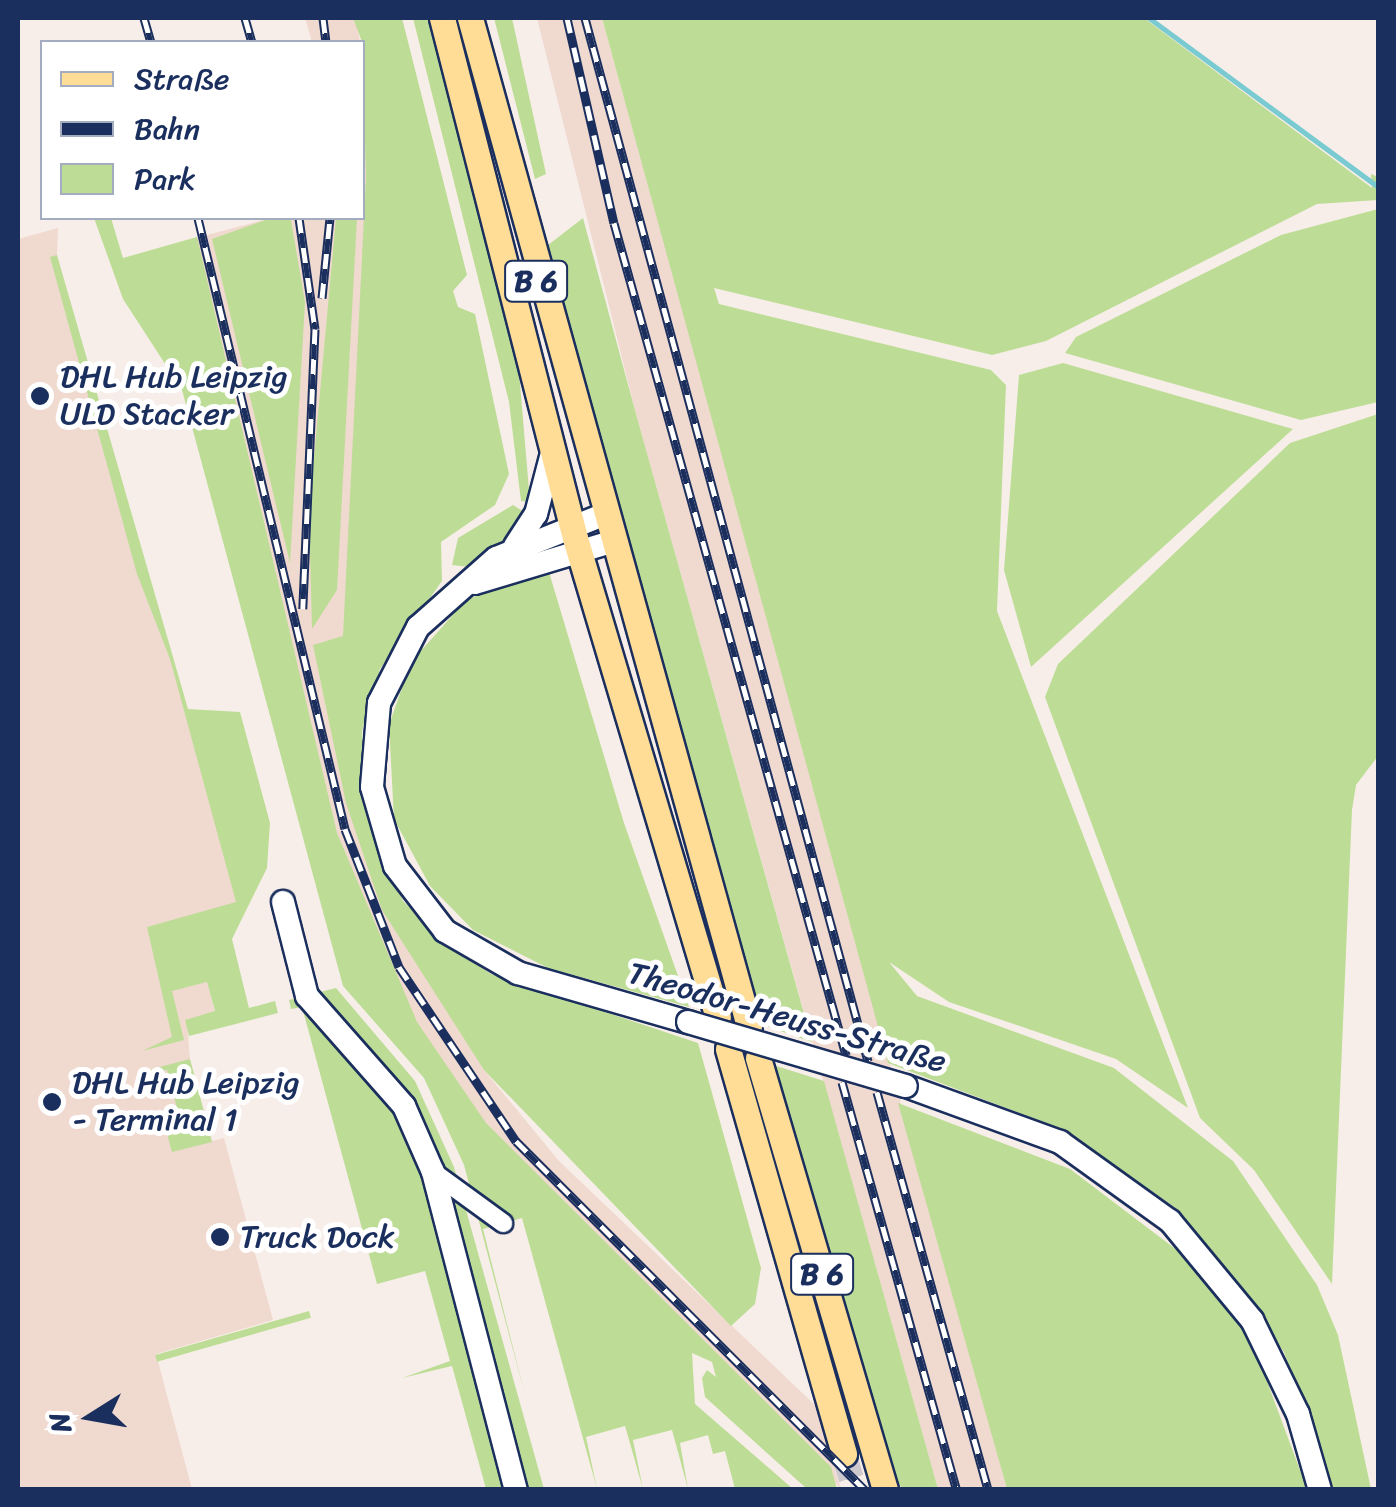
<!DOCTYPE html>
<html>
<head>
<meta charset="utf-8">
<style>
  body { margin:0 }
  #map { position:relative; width:1396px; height:1507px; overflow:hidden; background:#f8eee9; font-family:Sriracha,sans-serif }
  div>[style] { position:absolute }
  .built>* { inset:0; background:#f0d9cf }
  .green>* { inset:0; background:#bddd96; transform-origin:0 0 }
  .stream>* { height:5px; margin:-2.5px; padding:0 2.5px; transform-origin:2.5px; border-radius:2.5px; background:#79cad1 }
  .primary-tunnel>* { height:25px; margin-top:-12.5px; transform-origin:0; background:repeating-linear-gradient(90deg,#ccc8cd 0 25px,transparent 0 37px) }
  .roads { filter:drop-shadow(2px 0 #1b2f5e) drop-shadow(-2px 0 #1b2f5e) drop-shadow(0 2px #1b2f5e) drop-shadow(0 -2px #1b2f5e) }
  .street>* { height:18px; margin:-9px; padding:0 9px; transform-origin:9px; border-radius:9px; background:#fff }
  .secondary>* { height:22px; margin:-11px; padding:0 11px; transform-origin:11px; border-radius:11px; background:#fff }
  .primary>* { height:25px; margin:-12.5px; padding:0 12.5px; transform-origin:12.5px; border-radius:12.5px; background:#ffdd96 }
  .rail>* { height:9px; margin-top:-4.5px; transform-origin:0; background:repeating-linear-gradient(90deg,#fff 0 15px,#1b2f5e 0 30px); box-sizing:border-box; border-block:2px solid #1b2f5e }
  .bridges { filter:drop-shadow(2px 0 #1b2f5e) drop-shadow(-2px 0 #1b2f5e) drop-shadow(0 2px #1b2f5e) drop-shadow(0 -2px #1b2f5e) }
  .secondary-bridge>* { height:22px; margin:-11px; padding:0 11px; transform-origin:11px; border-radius:11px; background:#fff }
  .dots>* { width:28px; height:28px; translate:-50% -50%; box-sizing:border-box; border:5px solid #fff; border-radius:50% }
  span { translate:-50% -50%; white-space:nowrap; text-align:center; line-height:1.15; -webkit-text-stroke:10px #fff; paint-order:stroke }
  .shield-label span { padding:2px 8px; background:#fff; border:2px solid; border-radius:8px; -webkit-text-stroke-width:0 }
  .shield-label { font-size:30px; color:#1b2f5e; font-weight:700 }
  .poi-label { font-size:32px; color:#1b2f5e }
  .left { translate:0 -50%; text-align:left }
  .street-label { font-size:32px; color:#1b2f5e }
  .frame { position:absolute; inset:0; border:20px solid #1b2f5e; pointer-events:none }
  .legend { position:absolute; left:40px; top:40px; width:325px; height:180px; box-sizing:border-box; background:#fff; border:2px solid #a4acbf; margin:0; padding:12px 18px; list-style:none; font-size:30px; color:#1b2f5e }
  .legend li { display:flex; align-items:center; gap:20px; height:50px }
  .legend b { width:50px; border:2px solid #a4acbf }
  .north { position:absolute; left:40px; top:1367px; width:100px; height:100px; -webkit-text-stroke:8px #fff; paint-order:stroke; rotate:259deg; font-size:28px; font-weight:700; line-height:40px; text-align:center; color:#1b2f5e }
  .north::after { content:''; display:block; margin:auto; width:35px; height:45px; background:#1b2f5e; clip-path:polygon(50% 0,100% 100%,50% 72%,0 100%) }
</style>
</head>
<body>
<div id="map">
  <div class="built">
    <div style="clip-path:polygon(305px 18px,356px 18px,360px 42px,312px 42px)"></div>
    <div style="clip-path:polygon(537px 18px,602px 18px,1007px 1489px,938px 1489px,636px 414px)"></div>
    <div style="clip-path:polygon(363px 55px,370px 198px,342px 730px,351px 812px,484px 1070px,559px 1161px,817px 1407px,841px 1489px,490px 1138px,345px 928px,162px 247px,271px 218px,362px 218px)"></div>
    <div style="clip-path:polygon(58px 228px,57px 256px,241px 909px,183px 988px,207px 982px,215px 1012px,187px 1020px,190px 1060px,212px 1141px,224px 1138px,273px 1320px,156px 1354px,192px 1489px,18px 1490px,18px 239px)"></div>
  </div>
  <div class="green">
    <div style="clip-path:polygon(353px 18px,402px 18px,467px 275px,453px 291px,458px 307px,475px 314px,509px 474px,495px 505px,441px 542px,442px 581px,380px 669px,362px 731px,371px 831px,403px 901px,454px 950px,491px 974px,698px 1043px,761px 1268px,755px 1304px,731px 1326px,484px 1070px,382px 910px,346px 803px,313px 645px,343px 636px,366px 177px,362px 42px)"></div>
    <div style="clip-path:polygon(413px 18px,430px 18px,519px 372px,530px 502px,521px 501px,509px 402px)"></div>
    <div style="clip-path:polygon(494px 18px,512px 18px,546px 174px,535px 179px)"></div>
    <div style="clip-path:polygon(602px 18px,1144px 18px,1372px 188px,1371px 174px,1378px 177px,1378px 200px,1317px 204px,1046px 341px,992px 355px,714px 288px,719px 304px,991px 370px,1006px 385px,997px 611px,1188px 1108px,1116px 1059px,949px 1002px,889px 962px,917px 996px,1114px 1068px,1233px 1161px,1317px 1285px,1338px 1335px,1371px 1489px,1332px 1489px,1284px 1352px,1177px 1209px,1064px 1130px,888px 1063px)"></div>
    <div style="clip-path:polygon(1378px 209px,1378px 402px,1301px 420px,1065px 353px,1076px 337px,1281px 235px)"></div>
    <div style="clip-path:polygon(94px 218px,111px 218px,123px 258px,197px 237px,337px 833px,417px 1022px,486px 1123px,831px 1467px,837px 1489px,807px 1489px,705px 1397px,702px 1378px,707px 1370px,716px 1377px,712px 1362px,692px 1353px,695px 1404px,793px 1489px,735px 1489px,725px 1451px,713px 1454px,708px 1435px,680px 1443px,688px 1489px,672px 1430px,633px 1440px,643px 1489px,625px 1426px,586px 1437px,597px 1489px,522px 1218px,483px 1229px,525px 1395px,464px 1165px,424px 1078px,343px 986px,182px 390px,123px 299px)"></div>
    <div style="clip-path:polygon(271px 218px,291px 220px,305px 302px,290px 563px,212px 239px)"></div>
    <div style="clip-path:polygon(336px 218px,357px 218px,337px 590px,312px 629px,309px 513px)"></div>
    <div style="clip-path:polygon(583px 218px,636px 414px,812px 1042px,758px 1023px,539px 252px)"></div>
    <div style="clip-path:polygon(57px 255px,188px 709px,240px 712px,270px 823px,267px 868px,232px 939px,249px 1008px,275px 1001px,278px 1013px,189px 1036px,185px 1020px,215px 1011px,207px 982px,172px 991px,184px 1040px,142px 1051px,172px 1037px,147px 927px,236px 902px,170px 659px,137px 574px,50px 257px)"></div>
    <div style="clip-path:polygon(1063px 363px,1293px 429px,1031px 667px,1004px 570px,1019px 375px)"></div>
    <div style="clip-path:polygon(1378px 414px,1378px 756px,1356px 785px,1352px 810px,1332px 1284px,1254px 1170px,1200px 1118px,1045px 697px,1058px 664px,1290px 443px)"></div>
    <div style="clip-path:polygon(513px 505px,526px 513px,509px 539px,469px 567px,452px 565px,458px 538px)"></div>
    <div style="clip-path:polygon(549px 572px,624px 823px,689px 1007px,548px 968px,473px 930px,430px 886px,394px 819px,389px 725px,411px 662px,467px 599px)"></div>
    <div style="clip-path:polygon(336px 988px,415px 1081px,454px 1167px,544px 1489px,486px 1489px,452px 1366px,402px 1378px,450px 1361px,425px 1271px,377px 1284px,302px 1007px,291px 1009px,289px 1000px)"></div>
    <div style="clip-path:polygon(190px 1059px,212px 1142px,172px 1152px,162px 1116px,178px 1112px,167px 1070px,137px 1073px)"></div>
    <div style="clip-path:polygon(770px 1064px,824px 1081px,938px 1489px,903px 1489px,893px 1478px)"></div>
    <div style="clip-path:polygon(898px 1103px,1070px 1169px,1194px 1263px,1252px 1341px,1307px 1489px,1007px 1489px)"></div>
    <div style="left:309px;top:1311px;width:7px;height:160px;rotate:74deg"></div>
  </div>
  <div class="stream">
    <div style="left:1149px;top:18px;width:285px;rotate:36.4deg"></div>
  </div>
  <div class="primary-tunnel">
    <div style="left:844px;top:1454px;width:38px;rotate:73deg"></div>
  </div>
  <div class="roads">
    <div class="street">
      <div style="left:433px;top:1172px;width:87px;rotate:36.1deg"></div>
    </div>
    <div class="secondary">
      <div style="left:603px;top:515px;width:115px;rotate:158.1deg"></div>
      <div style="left:496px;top:558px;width:104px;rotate:138.5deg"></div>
      <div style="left:418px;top:627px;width:85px;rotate:117.2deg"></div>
      <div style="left:379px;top:703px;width:84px;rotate:94.8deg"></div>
      <div style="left:372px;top:787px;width:82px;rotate:73.8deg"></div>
      <div style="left:395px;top:866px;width:82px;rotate:52.4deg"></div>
      <div style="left:445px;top:931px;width:84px;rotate:29.9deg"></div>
      <div style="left:518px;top:973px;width:177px;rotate:16.1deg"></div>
      <div style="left:515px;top:546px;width:38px;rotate:-57deg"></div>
      <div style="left:536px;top:514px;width:63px;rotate:-75.3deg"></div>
      <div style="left:475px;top:583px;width:142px;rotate:-16.8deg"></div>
      <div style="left:283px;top:902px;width:97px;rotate:75.7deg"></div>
      <div style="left:307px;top:996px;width:147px;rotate:48.6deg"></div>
      <div style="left:404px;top:1106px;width:72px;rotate:66.3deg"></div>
      <div style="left:433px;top:1172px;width:329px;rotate:75.4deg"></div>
      <div style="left:906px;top:1086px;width:164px;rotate:20deg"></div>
      <div style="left:1060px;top:1142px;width:135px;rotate:35.7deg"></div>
      <div style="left:1170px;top:1221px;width:129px;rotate:50.4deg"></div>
      <div style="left:1252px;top:1320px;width:105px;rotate:63.9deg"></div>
      <div style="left:1298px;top:1414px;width:79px;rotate:73.9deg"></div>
    </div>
    <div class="primary">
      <div style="left:442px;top:18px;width:537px;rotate:75.65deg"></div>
      <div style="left:575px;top:538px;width:500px;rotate:73.4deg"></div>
      <div style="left:470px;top:18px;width:1046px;rotate:74.53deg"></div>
      <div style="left:728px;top:1049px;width:421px;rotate:74deg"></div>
      <div style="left:758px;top:1058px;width:450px;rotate:73.6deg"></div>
    </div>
  </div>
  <div class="rail">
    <div style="left:144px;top:18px;width:25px;rotate:74deg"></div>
    <div style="left:245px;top:18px;width:25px;rotate:74deg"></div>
    <div style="left:323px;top:18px;width:24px;rotate:83deg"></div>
    <div style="left:567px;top:18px;width:210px;rotate:77.1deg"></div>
    <div style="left:614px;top:223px;width:864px;rotate:74.42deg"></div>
    <div style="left:585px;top:18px;width:1081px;rotate:74.82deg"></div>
    <div style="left:198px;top:218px;width:628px;rotate:76.47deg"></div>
    <div style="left:345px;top:829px;width:148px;rotate:68.6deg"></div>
    <div style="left:399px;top:967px;width:210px;rotate:56.1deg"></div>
    <div style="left:516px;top:1141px;width:494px;rotate:45deg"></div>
    <div style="left:299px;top:218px;width:112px;rotate:81.8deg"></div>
    <div style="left:315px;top:329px;width:280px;rotate:92.5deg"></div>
    <div style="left:322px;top:298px;width:80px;rotate:-84.3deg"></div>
    <div style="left:842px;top:1082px;width:424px;rotate:74.3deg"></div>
    <div style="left:877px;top:1092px;width:413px;rotate:74.4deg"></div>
  </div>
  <div class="bridges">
    <div class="secondary-bridge">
      <div style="left:688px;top:1022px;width:227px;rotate:16.4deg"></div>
    </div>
  </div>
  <div class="dots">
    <div style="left:40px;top:396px;background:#1b2f5e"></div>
    <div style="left:52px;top:1102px;background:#1b2f5e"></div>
    <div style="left:220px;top:1237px;background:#1b2f5e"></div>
  </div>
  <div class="shield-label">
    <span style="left:536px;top:281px">B 6</span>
    <span style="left:822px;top:1274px">B 6</span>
  </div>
  <div class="poi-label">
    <span class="left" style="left:60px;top:396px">DHL Hub Leipzig<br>ULD Stacker</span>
    <span class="left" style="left:72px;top:1102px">DHL Hub Leipzig<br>- Terminal 1</span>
    <span class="left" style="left:240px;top:1237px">Truck Dock</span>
  </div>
  <div class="street-label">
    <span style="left:787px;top:1018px;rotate:16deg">Theodor-Heuss-Straße</span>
  </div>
  <div class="frame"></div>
  <ul class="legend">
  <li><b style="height:12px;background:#ffdd96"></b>Straße</li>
  <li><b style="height:12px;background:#1b2f5e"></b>Bahn</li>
  <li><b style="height:28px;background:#bddd96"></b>Park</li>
  </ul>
  <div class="north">N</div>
</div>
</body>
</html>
